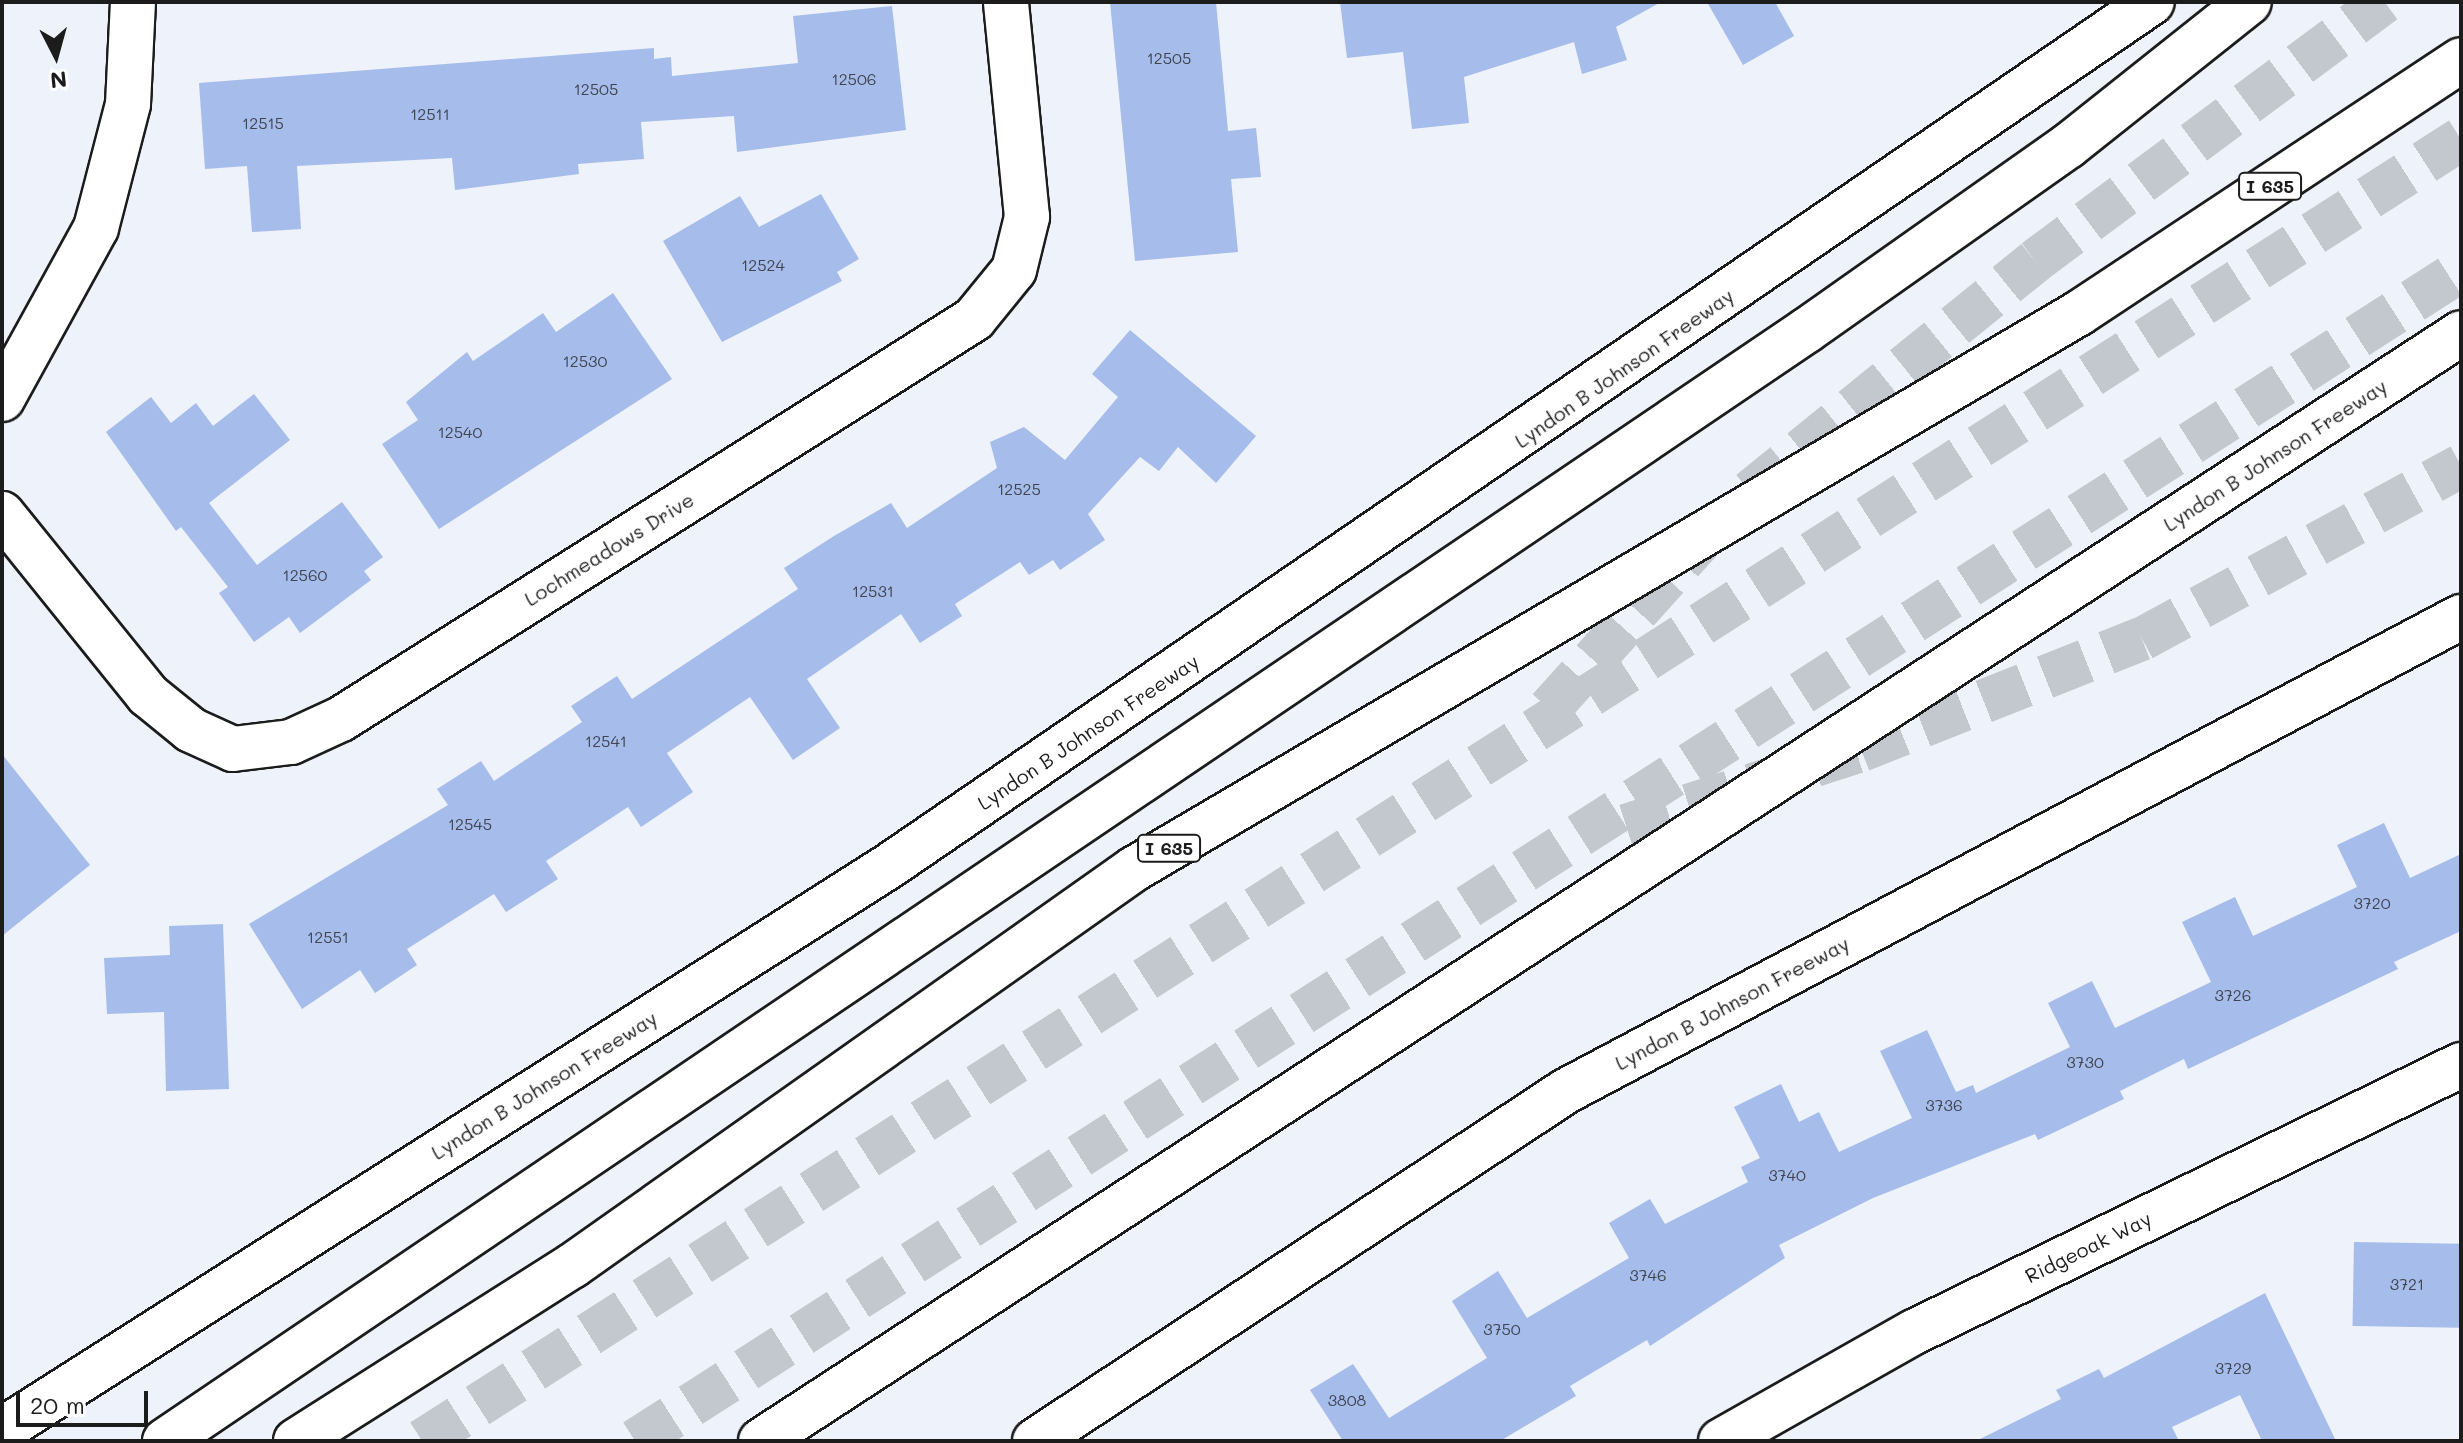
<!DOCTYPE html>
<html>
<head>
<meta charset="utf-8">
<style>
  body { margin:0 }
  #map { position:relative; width:2463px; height:1443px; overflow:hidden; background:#edf2fb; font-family:Mali,sans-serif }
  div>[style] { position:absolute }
  .building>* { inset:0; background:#a6bcea; transform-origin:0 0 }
  .highway-tunnel>* { height:44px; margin-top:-22px; transform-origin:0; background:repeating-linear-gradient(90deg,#c3c7ce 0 44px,transparent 0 66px) }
  .roads { filter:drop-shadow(2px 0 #1c1c1c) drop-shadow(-2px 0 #1c1c1c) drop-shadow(0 2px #1c1c1c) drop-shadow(0 -2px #1c1c1c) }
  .minor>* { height:44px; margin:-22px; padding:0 22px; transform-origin:22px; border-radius:22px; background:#fff }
  .major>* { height:44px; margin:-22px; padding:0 22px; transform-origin:22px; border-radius:22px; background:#fff }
  .highway>* { height:44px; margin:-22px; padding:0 22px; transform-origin:22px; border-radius:22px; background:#fff }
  span { translate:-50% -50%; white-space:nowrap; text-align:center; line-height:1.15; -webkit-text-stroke:7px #fff; paint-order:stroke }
  .number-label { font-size:16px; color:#3e4450 }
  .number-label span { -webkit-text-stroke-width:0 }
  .shield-label span { padding:2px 6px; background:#fff; border:2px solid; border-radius:6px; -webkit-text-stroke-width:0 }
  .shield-label { font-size:18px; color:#1c1c1c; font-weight:700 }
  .street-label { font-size:20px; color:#1c1c1c }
  .frame { position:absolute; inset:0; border:4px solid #1c1c1c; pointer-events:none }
  .north { position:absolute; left:16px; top:16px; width:80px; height:80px; -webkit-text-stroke:6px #fff; paint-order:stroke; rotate:174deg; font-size:22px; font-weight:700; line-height:32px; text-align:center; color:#1c1c1c }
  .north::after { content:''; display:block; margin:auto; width:28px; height:36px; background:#1c1c1c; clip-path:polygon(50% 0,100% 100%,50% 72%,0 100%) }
  .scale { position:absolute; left:16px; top:1391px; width:132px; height:36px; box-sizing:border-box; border:4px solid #1c1c1c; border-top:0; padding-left:10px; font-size:24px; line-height:28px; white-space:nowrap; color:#1c1c1c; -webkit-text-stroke:6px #fff; paint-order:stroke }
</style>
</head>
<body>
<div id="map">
  <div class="building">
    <div style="clip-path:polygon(1110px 2px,1216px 2px,1228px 131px,1256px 128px,1261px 177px,1231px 179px,1238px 252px,1135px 261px)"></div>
    <div style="clip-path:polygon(1340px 2px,1661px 2px,1616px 27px,1627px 60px,1582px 74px,1574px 42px,1464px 77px,1469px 123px,1412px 129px,1403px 52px,1347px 58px)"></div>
    <div style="clip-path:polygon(1707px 2px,1775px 2px,1794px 36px,1743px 65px)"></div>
    <div style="clip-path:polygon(892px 6px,906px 130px,737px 152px,734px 116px,641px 122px,644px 159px,578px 164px,579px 174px,455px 190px,452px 158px,297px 166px,301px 229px,252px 232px,247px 166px,205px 169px,199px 83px,654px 48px,654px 59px,671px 57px,672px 76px,798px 63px,793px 16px)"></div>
    <div style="clip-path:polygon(821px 194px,859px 259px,837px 272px,842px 281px,722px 342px,663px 241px,740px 196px,759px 227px)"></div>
    <div style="clip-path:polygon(613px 293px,672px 379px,439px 529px,382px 444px,418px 420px,406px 402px,467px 352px,473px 361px,543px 313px,556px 332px)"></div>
    <div style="clip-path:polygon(1130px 330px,1256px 436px,1216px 483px,1178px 447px,1159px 471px,1140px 457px,1088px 514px,1105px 540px,1060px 570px,1053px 560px,1029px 575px,1020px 562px,955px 604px,962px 616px,920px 643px,901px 614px,807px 679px,840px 728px,793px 760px,750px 697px,667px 753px,693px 792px,641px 827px,628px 807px,546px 861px,558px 879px,506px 912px,494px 894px,407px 949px,417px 965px,375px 993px,360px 970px,302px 1009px,249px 924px,448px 805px,437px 789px,481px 761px,494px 781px,582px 722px,571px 706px,617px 676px,632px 699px,798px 589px,784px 568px,834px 536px,891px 503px,907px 528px,997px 468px,990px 442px,1024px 427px,1065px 460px,1118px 397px,1092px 374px)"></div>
    <div style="clip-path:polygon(254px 394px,290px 440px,209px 503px,257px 565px,342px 502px,383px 557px,364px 571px,371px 580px,300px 633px,289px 617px,254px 642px,219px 593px,228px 587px,181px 527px,176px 531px,106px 432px,151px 397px,171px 423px,196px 403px,213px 426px)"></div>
    <div style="clip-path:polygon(2px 754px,90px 865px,2px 936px)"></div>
    <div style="clip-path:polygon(2384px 823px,2410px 878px,2461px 854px,2461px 931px,2394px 962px,2398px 969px,2188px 1069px,2184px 1059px,2120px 1091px,2124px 1099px,2038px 1140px,2035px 1134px,1873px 1198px,1779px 1245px,1785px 1258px,1650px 1346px,1647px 1340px,1570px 1386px,1576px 1396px,1500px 1441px,1343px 1441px,1310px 1390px,1353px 1364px,1389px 1418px,1487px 1358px,1452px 1301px,1498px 1271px,1527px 1318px,1629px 1258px,1609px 1223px,1650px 1199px,1665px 1224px,1748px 1182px,1741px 1167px,1760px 1158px,1734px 1107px,1781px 1084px,1799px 1122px,1819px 1112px,1839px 1152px,1912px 1118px,1880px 1051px,1927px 1030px,1956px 1092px,1973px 1085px,1976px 1093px,2070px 1047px,2048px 1003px,2092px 981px,2115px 1028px,2211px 982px,2182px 922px,2235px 897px,2253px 936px,2357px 887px,2337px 845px)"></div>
    <div style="clip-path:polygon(223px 924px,229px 1089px,166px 1091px,164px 1012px,107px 1014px,104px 958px,170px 955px,169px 926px)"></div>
    <div style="left:2354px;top:1242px;width:107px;height:84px;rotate:1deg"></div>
    <div style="clip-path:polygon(2265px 1293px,2336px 1441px,2262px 1441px,2240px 1395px,2172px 1427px,2179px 1441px,1976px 1441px,2061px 1399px,2056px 1390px,2099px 1369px,2104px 1378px)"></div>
  </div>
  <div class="highway-tunnel">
    <div style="left:1750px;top:492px;width:367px;rotate:-39deg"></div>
    <div style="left:2035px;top:261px;width:435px;rotate:-36.6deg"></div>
    <div style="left:1549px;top:709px;width:227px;rotate:-48deg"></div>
    <div style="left:1626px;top:826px;width:247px;rotate:-17.9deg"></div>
    <div style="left:1861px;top:750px;width:302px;rotate:-21.6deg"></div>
    <div style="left:2142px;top:639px;width:363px;rotate:-28.5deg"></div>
    <div style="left:422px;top:1441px;width:2419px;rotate:-32.56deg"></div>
    <div style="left:635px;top:1441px;width:2169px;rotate:-32.67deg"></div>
  </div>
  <div class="roads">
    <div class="minor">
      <div style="left:2px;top:399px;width:195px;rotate:-61.2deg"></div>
      <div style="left:96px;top:228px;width:128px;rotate:-75.5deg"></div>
      <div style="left:128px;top:104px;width:102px;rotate:-87.2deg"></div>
      <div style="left:2px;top:514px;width:233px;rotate:51.1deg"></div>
      <div style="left:148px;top:695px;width:55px;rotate:39.1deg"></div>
      <div style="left:191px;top:730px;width:46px;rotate:24.3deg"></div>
      <div style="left:233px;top:749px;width:58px;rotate:-6.9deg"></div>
      <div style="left:291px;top:742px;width:55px;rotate:-24.7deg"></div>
      <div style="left:341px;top:719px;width:749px;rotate:-32.29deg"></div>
      <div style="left:974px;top:319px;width:63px;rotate:-50.8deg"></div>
      <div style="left:1014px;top:270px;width:55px;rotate:-76.2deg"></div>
      <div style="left:1027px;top:217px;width:216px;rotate:-95.6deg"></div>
      <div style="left:1721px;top:1441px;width:222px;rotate:-29.5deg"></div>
      <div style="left:1914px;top:1332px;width:609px;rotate:-26.02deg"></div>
    </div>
    <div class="major">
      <div style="left:2px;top:1430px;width:1051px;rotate:-32.45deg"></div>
      <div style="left:889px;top:866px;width:1530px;rotate:-34.38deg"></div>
      <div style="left:1035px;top:1441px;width:636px;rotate:-33.39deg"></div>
      <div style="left:1566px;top:1091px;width:1013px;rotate:-27.91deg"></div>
    </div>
    <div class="highway">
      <div style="left:165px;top:1441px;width:1983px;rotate:-34.08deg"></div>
      <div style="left:1807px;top:330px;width:319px;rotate:-35.2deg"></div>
      <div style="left:2068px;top:146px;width:231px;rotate:-38.5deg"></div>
      <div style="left:296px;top:1441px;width:327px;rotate:-32.4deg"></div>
      <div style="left:572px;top:1266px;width:688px;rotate:-35.24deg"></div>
      <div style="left:1134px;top:869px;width:1096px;rotate:-30.47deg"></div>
      <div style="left:2079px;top:313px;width:458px;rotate:-33.5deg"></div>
      <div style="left:761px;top:1441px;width:2029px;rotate:-33.09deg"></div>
    </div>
  </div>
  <div class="number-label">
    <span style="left:1169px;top:58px">12505</span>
    <span style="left:854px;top:79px">12506</span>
    <span style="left:596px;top:89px">12505</span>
    <span style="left:430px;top:114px">12511</span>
    <span style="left:263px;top:123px">12515</span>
    <span style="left:763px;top:265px">12524</span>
    <span style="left:585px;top:361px">12530</span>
    <span style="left:460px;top:432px">12540</span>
    <span style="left:1019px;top:489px">12525</span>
    <span style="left:305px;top:575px">12560</span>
    <span style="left:873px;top:591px">12531</span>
    <span style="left:606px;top:741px">12541</span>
    <span style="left:470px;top:824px">12545</span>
    <span style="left:2372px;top:903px">3720</span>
    <span style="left:328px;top:937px">12551</span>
    <span style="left:2233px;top:995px">3726</span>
    <span style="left:2085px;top:1062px">3730</span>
    <span style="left:1944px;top:1105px">3736</span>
    <span style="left:1787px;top:1175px">3740</span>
    <span style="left:1648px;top:1275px">3746</span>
    <span style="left:2407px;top:1284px">3721</span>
    <span style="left:1502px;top:1329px">3750</span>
    <span style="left:2233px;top:1368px">3729</span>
    <span style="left:1347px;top:1400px">3808</span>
  </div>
  <div class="shield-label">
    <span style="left:2270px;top:186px">I 635</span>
    <span style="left:1169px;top:848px">I 635</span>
  </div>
  <div class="street-label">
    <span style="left:1624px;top:368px;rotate:-35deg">Lyndon B Johnson Freeway</span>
    <span style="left:2275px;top:455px;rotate:-33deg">Lyndon B Johnson Freeway</span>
    <span style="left:609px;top:549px;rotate:-32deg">Lochmeadows Drive</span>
    <span style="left:1088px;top:732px;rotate:-34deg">Lyndon B Johnson Freeway</span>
    <span style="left:1732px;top:1003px;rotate:-28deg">Lyndon B Johnson Freeway</span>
    <span style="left:544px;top:1085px;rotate:-32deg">Lyndon B Johnson Freeway</span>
    <span style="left:2088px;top:1247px;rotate:-26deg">Ridgeoak Way</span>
  </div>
  <div class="frame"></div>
  <div class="north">N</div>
  <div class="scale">20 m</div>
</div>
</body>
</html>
